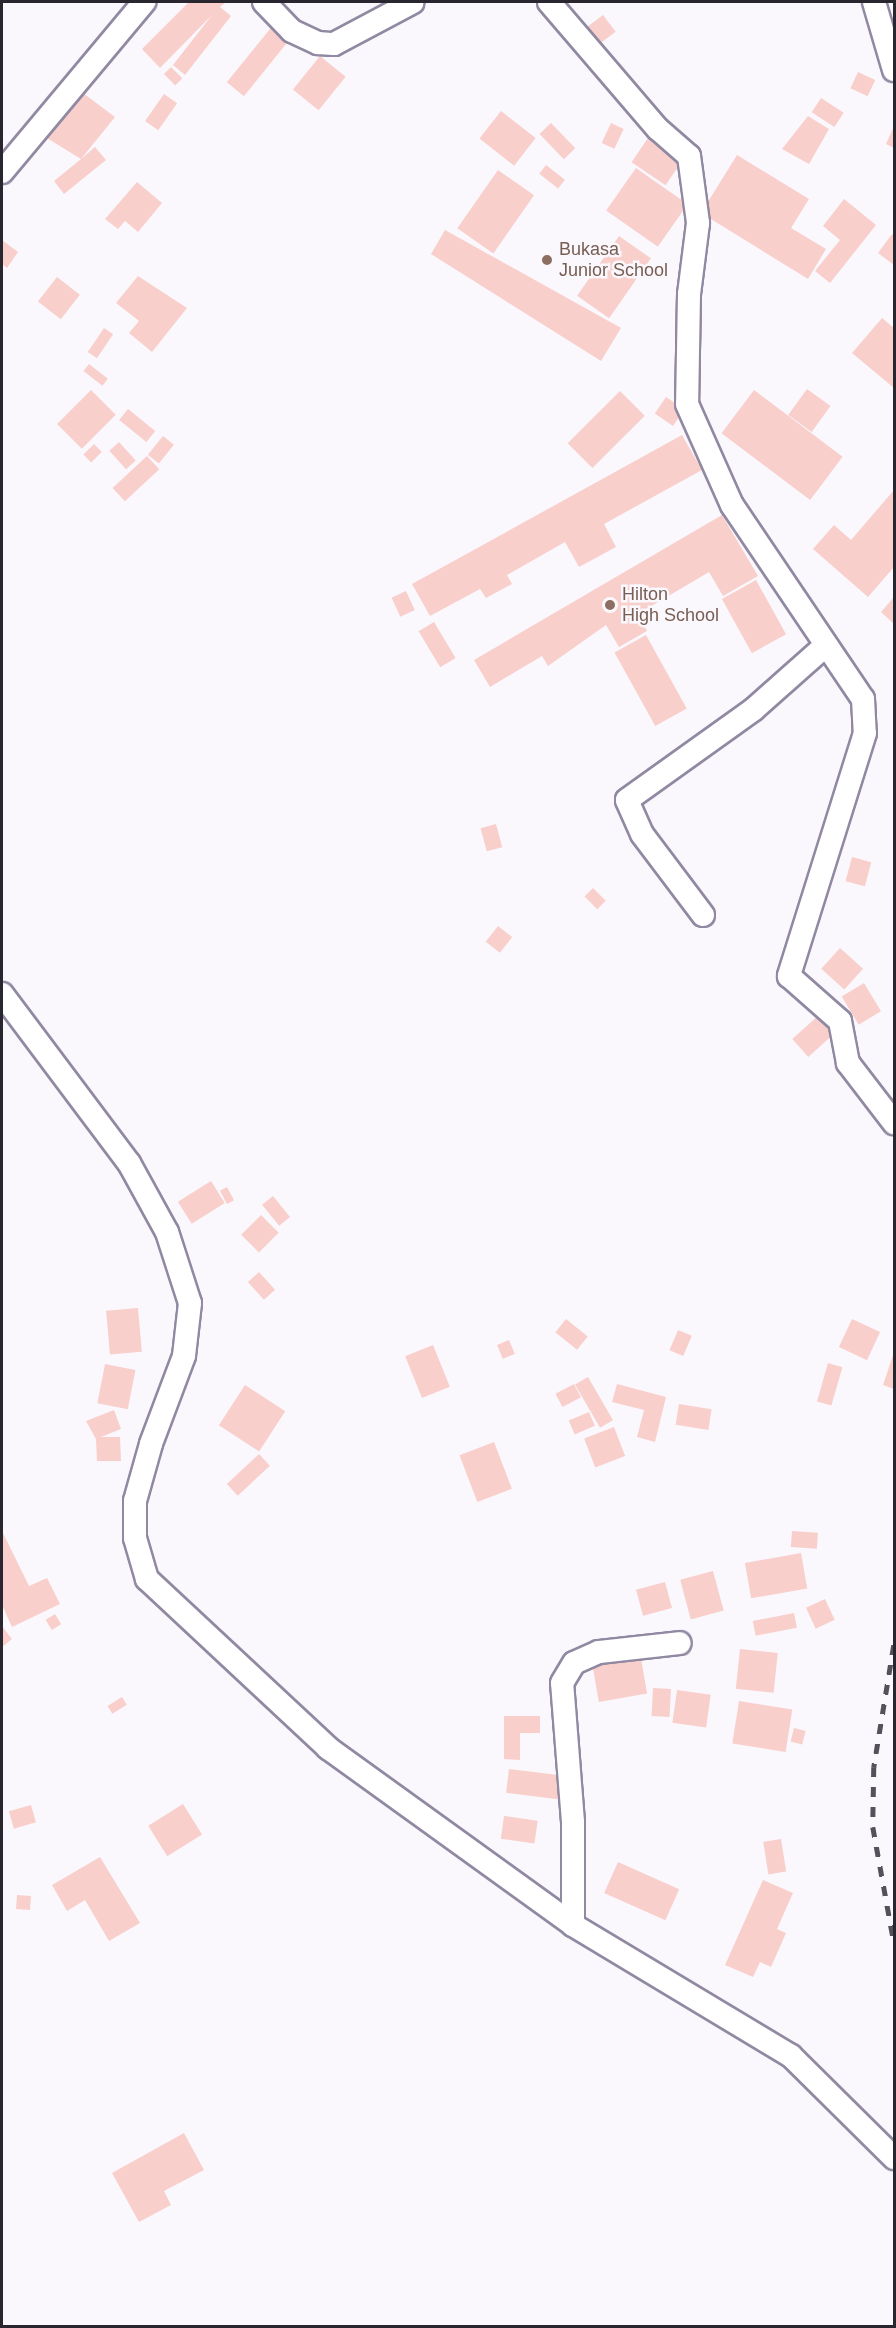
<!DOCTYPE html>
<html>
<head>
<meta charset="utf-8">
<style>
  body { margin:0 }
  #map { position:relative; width:896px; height:2328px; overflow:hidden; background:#faf8fd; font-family:Helvetica,sans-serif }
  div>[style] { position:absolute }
  .building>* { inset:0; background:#f9cfcc; transform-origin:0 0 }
  .roads { filter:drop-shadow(2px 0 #9189a2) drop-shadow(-2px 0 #9189a2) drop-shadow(0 2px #9189a2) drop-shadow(0 -2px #9189a2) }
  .minor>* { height:22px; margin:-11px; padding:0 11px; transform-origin:11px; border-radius:11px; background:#fff }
  .rail>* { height:4.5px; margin-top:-2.25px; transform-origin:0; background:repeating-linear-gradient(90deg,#54515a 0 10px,transparent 0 20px) }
  .dots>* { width:16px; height:16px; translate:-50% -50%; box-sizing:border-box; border:3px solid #faf8fd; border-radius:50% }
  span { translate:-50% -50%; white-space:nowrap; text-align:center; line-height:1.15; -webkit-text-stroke:5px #faf8fd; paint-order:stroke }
  .education-label { font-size:18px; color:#785e54 }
  .left { translate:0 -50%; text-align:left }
  .frame { position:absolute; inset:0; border:3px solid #292630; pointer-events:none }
</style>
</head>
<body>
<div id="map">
  <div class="building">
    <div style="clip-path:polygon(189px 2px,226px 2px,220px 7px,231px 16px,185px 75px,173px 65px,212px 15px,160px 68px,142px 49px)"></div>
    <div style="left:603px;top:15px;width:21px;height:24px;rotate:53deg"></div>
    <div style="left:274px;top:24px;width:22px;height:75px;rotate:39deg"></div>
    <div style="left:320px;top:56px;width:33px;height:43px;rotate:39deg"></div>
    <div style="left:171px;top:67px;width:16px;height:10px;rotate:45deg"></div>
    <div style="left:858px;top:72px;width:19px;height:18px;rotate:25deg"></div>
    <div style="clip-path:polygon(79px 90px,115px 117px,81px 159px,95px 147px,106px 160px,64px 194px,54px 181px,81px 159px,42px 135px)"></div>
    <div style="left:164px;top:94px;width:16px;height:33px;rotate:35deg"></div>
    <div style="left:821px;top:98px;width:27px;height:17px;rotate:33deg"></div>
    <div style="left:501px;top:111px;width:44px;height:35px;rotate:38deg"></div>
    <div style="clip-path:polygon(808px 116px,829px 129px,809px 164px,782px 149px)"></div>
    <div style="left:551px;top:123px;width:35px;height:16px;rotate:46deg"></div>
    <div style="left:611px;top:123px;width:14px;height:22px;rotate:25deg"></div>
    <div style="clip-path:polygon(894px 126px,894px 148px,886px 144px)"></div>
    <div style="left:650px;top:135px;width:41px;height:33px;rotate:34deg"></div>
    <div style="clip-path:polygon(737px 155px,809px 199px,791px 228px,826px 249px,808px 279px,701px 213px)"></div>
    <div style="left:546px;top:165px;width:24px;height:11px;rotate:38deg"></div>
    <div style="left:636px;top:168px;width:63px;height:52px;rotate:35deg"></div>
    <div style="left:498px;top:170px;width:44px;height:71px;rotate:35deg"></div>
    <div style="clip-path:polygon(137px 182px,162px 203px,138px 232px,125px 221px,118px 229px,105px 219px)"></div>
    <div style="clip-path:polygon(844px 199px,876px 225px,830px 283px,815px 271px,840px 240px,823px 226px)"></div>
    <div style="clip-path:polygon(445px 230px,621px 328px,601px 361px,431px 254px)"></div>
    <div style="clip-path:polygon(892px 234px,894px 236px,894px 265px,878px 253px)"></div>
    <div style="left:619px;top:236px;width:39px;height:73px;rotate:35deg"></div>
    <div style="clip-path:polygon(2px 240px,18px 252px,7px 268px,2px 264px)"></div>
    <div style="clip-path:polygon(138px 276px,187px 308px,152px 352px,129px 333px,139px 321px,116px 303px)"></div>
    <div style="left:57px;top:277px;width:29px;height:31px;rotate:38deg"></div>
    <div style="clip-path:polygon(882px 318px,894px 328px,894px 388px,852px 353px)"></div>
    <div style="left:104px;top:328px;width:11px;height:29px;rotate:34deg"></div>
    <div style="left:89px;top:364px;width:24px;height:9px;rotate:38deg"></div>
    <div style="left:807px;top:389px;width:29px;height:32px;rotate:36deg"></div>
    <div style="left:91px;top:390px;width:35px;height:48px;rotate:45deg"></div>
    <div style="left:754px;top:390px;width:111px;height:54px;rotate:37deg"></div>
    <div style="left:620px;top:391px;width:35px;height:74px;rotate:45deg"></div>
    <div style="left:666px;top:397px;width:22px;height:20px;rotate:34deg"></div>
    <div style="left:128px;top:409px;width:35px;height:14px;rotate:39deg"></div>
    <div style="clip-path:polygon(682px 435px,702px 470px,604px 524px,616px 547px,579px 567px,565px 542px,507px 575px,512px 584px,486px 598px,480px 589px,430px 616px,412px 584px)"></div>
    <div style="left:163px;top:436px;width:14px;height:24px;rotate:39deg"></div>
    <div style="left:119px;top:442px;width:25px;height:13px;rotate:48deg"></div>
    <div style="left:94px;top:444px;width:11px;height:15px;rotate:45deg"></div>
    <div style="left:147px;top:456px;width:18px;height:47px;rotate:47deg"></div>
    <div style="clip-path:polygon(894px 490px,894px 567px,868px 597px,813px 549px,834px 525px,851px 540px)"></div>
    <div style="clip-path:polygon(722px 515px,758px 576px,723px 596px,709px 572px,638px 614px,647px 631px,619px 647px,606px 625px,548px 666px,542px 656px,490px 687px,474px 660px)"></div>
    <div style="left:756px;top:580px;width:62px;height:39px;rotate:61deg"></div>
    <div style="left:406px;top:591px;width:21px;height:16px;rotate:65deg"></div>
    <div style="clip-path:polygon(894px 597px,894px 624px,881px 612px)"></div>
    <div style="left:434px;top:622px;width:42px;height:18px;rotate:59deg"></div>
    <div style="left:646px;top:635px;width:84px;height:36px;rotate:61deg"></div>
    <div style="left:496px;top:824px;width:24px;height:16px;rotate:75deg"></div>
    <div style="left:852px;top:857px;width:20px;height:25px;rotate:15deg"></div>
    <div style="left:593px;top:888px;width:18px;height:12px;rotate:45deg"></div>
    <div style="left:498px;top:926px;width:18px;height:20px;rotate:38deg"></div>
    <div style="left:840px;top:948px;width:31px;height:28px;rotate:42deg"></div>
    <div style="left:864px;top:983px;width:33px;height:26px;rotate:59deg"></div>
    <div style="left:819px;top:1015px;width:24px;height:36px;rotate:48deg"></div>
    <div style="left:211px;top:1181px;width:26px;height:39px;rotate:58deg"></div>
    <div style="left:227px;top:1187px;width:15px;height:8px;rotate:62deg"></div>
    <div style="left:273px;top:1196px;width:27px;height:14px;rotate:51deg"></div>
    <div style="left:261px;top:1215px;width:25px;height:28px;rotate:45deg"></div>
    <div style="left:259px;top:1272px;width:24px;height:15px;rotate:48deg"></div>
    <div style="left:138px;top:1308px;width:44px;height:32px;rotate:85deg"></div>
    <div style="left:566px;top:1319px;width:28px;height:17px;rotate:39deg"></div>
    <div style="left:852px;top:1319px;width:31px;height:31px;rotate:25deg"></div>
    <div style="left:678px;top:1330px;width:15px;height:22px;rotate:23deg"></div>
    <div style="left:509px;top:1340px;width:15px;height:13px;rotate:67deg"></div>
    <div style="left:433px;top:1345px;width:45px;height:30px;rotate:68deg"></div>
    <div style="clip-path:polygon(894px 1352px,894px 1389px,883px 1385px)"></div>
    <div style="left:828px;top:1363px;width:15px;height:40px;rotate:16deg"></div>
    <div style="left:105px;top:1364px;width:31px;height:40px;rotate:11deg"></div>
    <div style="left:588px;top:1377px;width:50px;height:15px;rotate:60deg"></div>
    <div style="left:574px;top:1384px;width:15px;height:21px;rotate:62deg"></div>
    <div style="clip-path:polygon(617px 1384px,666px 1397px,655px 1442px,637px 1437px,644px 1410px,612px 1402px)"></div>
    <div style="left:245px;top:1385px;width:48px;height:48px;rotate:33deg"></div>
    <div style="left:679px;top:1404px;width:33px;height:21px;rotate:9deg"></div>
    <div style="clip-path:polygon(114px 1410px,121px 1429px,101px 1437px,120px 1437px,121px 1461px,97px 1461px,96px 1439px,86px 1421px)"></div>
    <div style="left:589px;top:1412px;width:15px;height:22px;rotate:67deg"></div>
    <div style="left:614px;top:1427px;width:31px;height:32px;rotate:69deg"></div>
    <div style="left:494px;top:1442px;width:50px;height:37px;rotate:69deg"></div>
    <div style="left:259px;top:1454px;width:16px;height:44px;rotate:47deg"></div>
    <div style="clip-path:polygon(2px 1531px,29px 1586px,47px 1578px,60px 1604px,12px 1627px,2px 1605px)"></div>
    <div style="left:792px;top:1531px;width:26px;height:16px;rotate:4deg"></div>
    <div style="left:801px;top:1553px;width:36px;height:57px;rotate:80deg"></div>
    <div style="left:713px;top:1571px;width:41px;height:34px;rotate:75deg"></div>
    <div style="left:665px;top:1582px;width:27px;height:30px;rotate:75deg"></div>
    <div style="left:825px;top:1599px;width:23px;height:21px;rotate:65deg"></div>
    <div style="left:794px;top:1613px;width:15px;height:42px;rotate:79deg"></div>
    <div style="left:55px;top:1614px;width:12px;height:11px;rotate:59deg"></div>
    <div style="clip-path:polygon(2px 1626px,12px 1639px,2px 1647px)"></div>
    <div style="left:740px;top:1649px;width:38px;height:40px;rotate:6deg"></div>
    <div style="left:640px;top:1653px;width:41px;height:49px;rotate:80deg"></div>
    <div style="left:653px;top:1688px;width:18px;height:28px;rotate:3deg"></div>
    <div style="left:677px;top:1690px;width:34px;height:33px;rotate:8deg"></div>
    <div style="left:122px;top:1697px;width:9px;height:17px;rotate:58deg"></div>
    <div style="left:739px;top:1701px;width:54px;height:43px;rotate:9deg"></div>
    <div style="clip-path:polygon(504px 1716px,540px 1716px,540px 1733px,520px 1733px,520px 1760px,504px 1759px)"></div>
    <div style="left:794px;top:1728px;width:12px;height:14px;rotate:14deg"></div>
    <div style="left:509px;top:1769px;width:60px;height:24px;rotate:7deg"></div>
    <div style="left:183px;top:1804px;width:36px;height:41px;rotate:58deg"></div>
    <div style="left:31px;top:1805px;width:18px;height:23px;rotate:74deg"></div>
    <div style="left:504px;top:1816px;width:34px;height:23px;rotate:8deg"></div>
    <div style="left:781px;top:1839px;width:33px;height:18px;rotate:81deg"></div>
    <div style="clip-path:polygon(100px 1857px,140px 1923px,109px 1941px,85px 1900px,67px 1911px,52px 1885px)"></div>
    <div style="left:618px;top:1862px;width:67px;height:34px;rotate:24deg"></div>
    <div style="clip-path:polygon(763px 1880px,793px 1893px,777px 1929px,786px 1933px,771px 1967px,760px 1962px,753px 1977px,725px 1965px)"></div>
    <div style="left:17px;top:1895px;width:14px;height:14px;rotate:4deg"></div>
    <div style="clip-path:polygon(184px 2133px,204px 2170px,164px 2191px,171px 2205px,139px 2222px,112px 2173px)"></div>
  </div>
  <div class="roads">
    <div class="minor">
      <div style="left:264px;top:2px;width:40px;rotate:46deg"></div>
      <div style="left:292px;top:31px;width:29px;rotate:25deg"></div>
      <div style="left:318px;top:43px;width:16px;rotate:4deg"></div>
      <div style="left:334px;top:44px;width:89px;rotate:-28deg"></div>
      <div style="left:549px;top:2px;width:167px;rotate:49.4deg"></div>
      <div style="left:658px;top:129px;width:41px;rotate:41.1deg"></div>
      <div style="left:689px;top:156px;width:68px;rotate:82.3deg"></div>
      <div style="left:698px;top:223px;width:72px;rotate:97.2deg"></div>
      <div style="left:689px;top:294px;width:110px;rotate:91deg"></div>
      <div style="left:687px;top:404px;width:111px;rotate:66deg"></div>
      <div style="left:732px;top:505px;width:234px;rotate:56deg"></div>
      <div style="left:863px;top:699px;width:34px;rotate:87deg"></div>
      <div style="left:865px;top:733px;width:255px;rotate:107.4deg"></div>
      <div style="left:789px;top:976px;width:68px;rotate:41.4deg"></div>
      <div style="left:840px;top:1021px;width:43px;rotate:79.2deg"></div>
      <div style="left:848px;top:1063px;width:76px;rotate:52.5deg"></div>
      <div style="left:874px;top:2px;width:71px;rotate:73.6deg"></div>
      <div style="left:2px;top:172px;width:222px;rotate:-50.1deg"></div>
      <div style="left:703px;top:915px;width:101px;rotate:-127deg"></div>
      <div style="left:642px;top:834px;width:37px;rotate:-114deg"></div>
      <div style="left:627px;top:800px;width:156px;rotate:-35.6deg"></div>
      <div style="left:754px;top:709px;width:96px;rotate:-41.6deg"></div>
      <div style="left:2px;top:994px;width:211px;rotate:53.1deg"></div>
      <div style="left:129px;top:1163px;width:79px;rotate:61.2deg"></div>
      <div style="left:167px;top:1232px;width:75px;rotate:72.1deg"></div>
      <div style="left:190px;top:1303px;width:53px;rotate:96.5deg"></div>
      <div style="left:184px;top:1356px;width:94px;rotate:110.6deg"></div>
      <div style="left:151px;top:1444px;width:59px;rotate:105.7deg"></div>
      <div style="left:135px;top:1501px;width:37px;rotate:90deg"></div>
      <div style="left:135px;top:1538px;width:43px;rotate:73.7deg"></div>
      <div style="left:147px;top:1579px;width:248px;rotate:43deg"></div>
      <div style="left:328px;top:1748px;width:302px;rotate:35.8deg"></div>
      <div style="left:573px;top:1925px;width:254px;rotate:31deg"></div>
      <div style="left:791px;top:2056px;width:145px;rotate:44.7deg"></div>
      <div style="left:573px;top:1925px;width:103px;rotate:-90deg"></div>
      <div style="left:573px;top:1822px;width:139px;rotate:-94.5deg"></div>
      <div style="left:562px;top:1683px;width:23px;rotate:-59deg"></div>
      <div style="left:574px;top:1663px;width:27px;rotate:-24deg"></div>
      <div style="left:599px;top:1652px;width:81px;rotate:-6.3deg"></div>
    </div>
  </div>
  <div class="rail">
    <div style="left:894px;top:1645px;width:124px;rotate:99.3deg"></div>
    <div style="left:874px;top:1767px;width:60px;rotate:91deg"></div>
    <div style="left:873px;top:1827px;width:118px;rotate:79.7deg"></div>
  </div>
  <div class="dots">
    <div style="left:547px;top:260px;background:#8d6e63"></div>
    <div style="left:610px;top:605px;background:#8d6e63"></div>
  </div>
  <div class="education-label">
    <span class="left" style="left:559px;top:260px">Bukasa<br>Junior School</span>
    <span class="left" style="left:622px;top:605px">Hilton<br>High School</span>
  </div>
  <div class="frame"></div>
</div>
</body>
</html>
